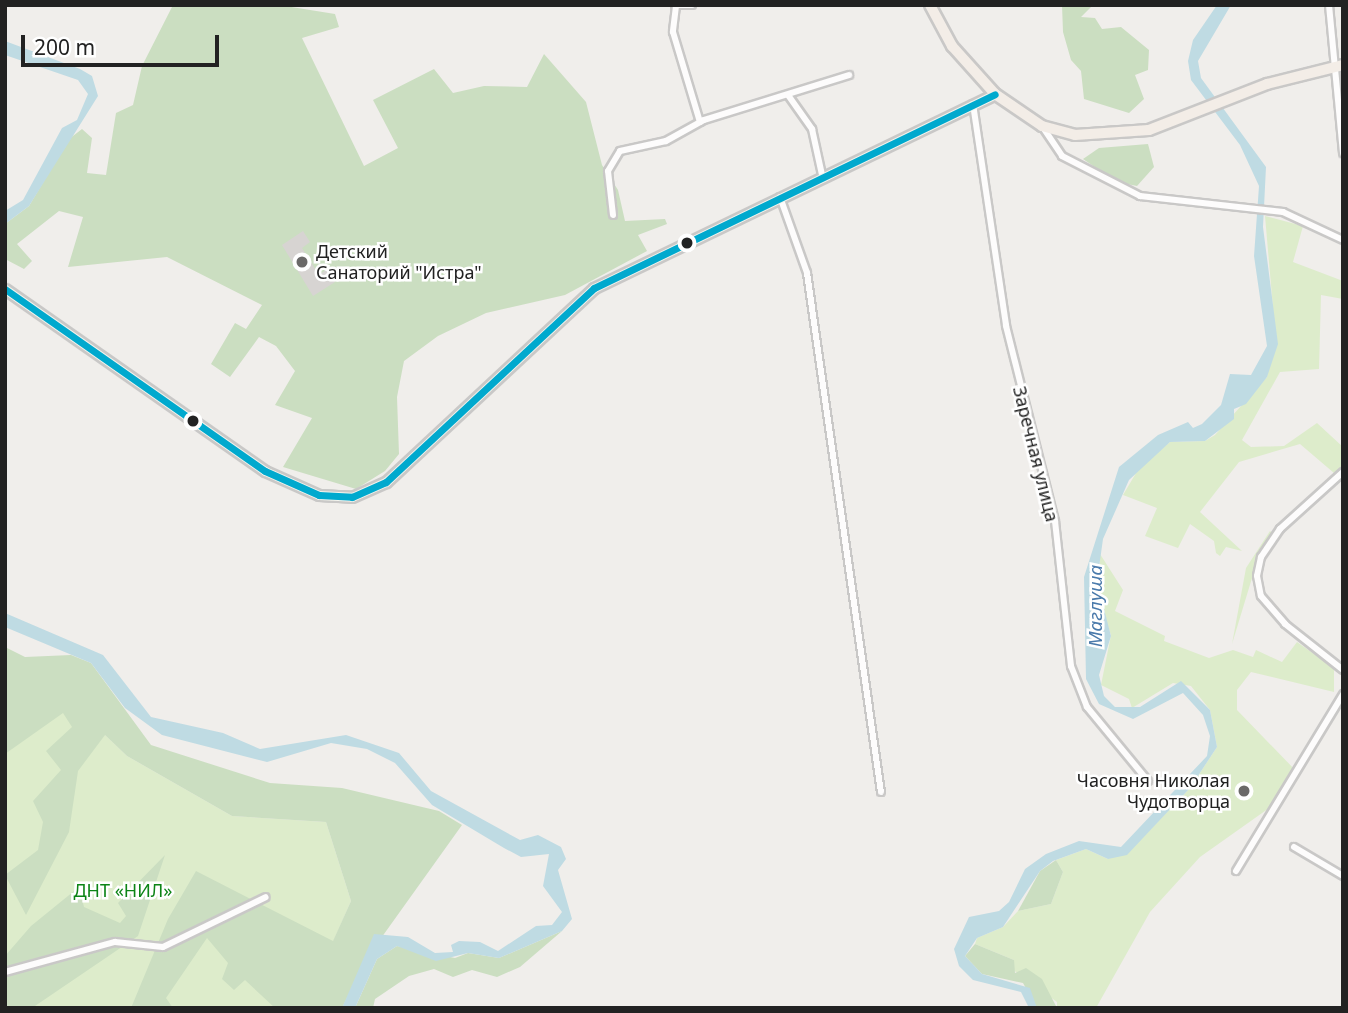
<!DOCTYPE html>
<html>
<head>
<meta charset="utf-8">
<style>
  body { margin:0 }
  #map { position:relative; width:1348px; height:1013px; overflow:hidden; background:#f0eeeb; font-family:"Noto Sans",sans-serif }
  div>[style] { position:absolute }
  .grass>* { inset:0; background:#ddeccb }
  .forest>* { inset:0; background:#cbdec1 }
  .water>* { inset:0; background:#bfdbe3 }
  .building>* { inset:0; background:#d7d4d2 }
  .roads { filter:drop-shadow(2px 0 #c9c8c7) drop-shadow(-2px 0 #c9c8c7) drop-shadow(0 2px #c9c8c7) drop-shadow(0 -2px #c9c8c7) }
  .minor>* { height:6px; margin:-3px; padding:0 3px; transform-origin:3px; border-radius:3px; background:#fdfcfc }
  .secondary>* { height:9px; margin:-4.5px; padding:0 4.5px; transform-origin:4.5px; border-radius:4.5px; background:#f4f4ed }
  .primary>* { height:10px; margin:-5px; padding:0 5px; transform-origin:5px; border-radius:5px; background:#f3ede7 }
  .bus-1>* { height:7px; margin:-3.5px; padding:0 3.5px; transform-origin:3.5px; border-radius:3.5px; background:#00a9ce }
  .dots>* { width:19px; height:19px; translate:-50% -50%; box-sizing:border-box; border:4px solid #fff; border-radius:50% }
  span { translate:-50% -50%; white-space:nowrap; text-align:center; line-height:1.15; -webkit-text-stroke:5px #fff; paint-order:stroke }
  .poi-label { font-size:18px; color:#222 }
  .left { translate:0 -50%; text-align:left }
  .right { translate:-100% -50%; text-align:right }
  .street-label { font-size:18px; color:#222 }
  .park-label { font-size:18px; color:#0c8416 }
  .water-label { font-size:19px; color:#4a7aab; font-style:italic }
  .frame { position:absolute; inset:0; border:7px solid #222; pointer-events:none }
  .scale { position:absolute; left:21px; top:35px; width:198px; height:32px; box-sizing:border-box; border:4px solid #222; border-top:0; padding-left:9px; font-size:21px; line-height:24px; white-space:nowrap; color:#222; -webkit-text-stroke:5px #fff; paint-order:stroke }
</style>
</head>
<body>
<div id="map">
  <div class="grass">
    <div style="clip-path:polygon(1265px 216px,1303px 226px,1293px 262px,1343px 281px,1343px 299px,1321px 295px,1319px 369px,1280px 372px,1242px 440px,1251px 447px,1284px 446px,1317px 423px,1343px 447px,1343px 465px,1334px 473px,1300px 444px,1239px 462px,1200px 512px,1242px 551px,1226px 547px,1220px 556px,1216px 553px,1214px 541px,1190px 524px,1178px 548px,1145px 536px,1157px 508px,1123px 495px,1139px 468px,1170px 442px,1205px 441px,1215px 435px,1267px 377px,1273px 308px)"></div>
    <div style="clip-path:polygon(1270px 531px,1273px 534px,1259px 555px,1232px 644px,1246px 568px)"></div>
    <div style="clip-path:polygon(1100px 554px,1123px 590px,1115px 611px,1165px 636px,1164px 641px,1209px 658px,1233px 650px,1253px 657px,1256px 650px,1282px 662px,1297px 642px,1334px 668px,1334px 692px,1251px 672px,1237px 690px,1237px 710px,1298px 773px,1282px 799px,1200px 857px,1150px 912px,1096px 1008px,1057px 1008px,1057px 1002px,1012px 969px,1014px 960px,975px 944px,977px 938px,1003px 927px,1018px 911px,1051px 904px,1063px 872px,1056px 860px,1086px 849px,1108px 859px,1146px 834px,1190px 788px,1217px 747px,1210px 710px,1191px 686px,1173px 683px,1132px 708px,1129px 699px,1101px 685px,1111px 635px,1098px 597px)"></div>
    <div style="clip-path:polygon(53px 685px,127px 756px,232px 816px,326px 822px,351px 901px,304px 1008px,5px 1008px,5px 688px)"></div>
  </div>
  <div class="forest">
    <div style="clip-path:polygon(173px 5px,279px 5px,335px 14px,339px 27px,302px 38px,364px 166px,398px 148px,373px 100px,434px 69px,453px 93px,484px 86px,527px 87px,544px 54px,586px 102px,602px 165px,618px 190px,625px 221px,665px 219px,667px 224px,638px 235px,647px 251px,565px 295px,486px 313px,438px 336px,404px 361px,397px 397px,399px 454px,385px 471px,356px 489px,283px 467px,312px 418px,275px 405px,295px 371px,276px 346px,259px 337px,230px 377px,211px 364px,235px 323px,246px 329px,262px 305px,167px 257px,68px 267px,83px 217px,59px 211px,17px 244px,32px 261px,24px 269px,5px 259px,5px 224px,29px 206px,69px 139px,82px 129px,92px 138px,87px 173px,106px 175px,116px 113px,133px 105px,142px 66px)"></div>
    <div style="clip-path:polygon(1062px 5px,1093px 5px,1081px 17px,1095px 18px,1102px 29px,1121px 27px,1149px 50px,1148px 70px,1135px 75px,1144px 99px,1129px 113px,1084px 99px,1081px 71px,1071px 60px,1063px 32px)"></div>
    <div style="clip-path:polygon(1148px 144px,1154px 167px,1137px 186px,1117px 182px,1083px 159px,1099px 148px)"></div>
    <div style="clip-path:polygon(5px 647px,25px 657px,71px 655px,91px 663px,151px 745px,270px 783px,342px 788px,439px 811px,462px 825px,369px 955px,342px 1008px,275px 1008px,245px 980px,234px 990px,222px 979px,228px 963px,207px 938px,166px 998px,173px 1008px,131px 1008px,168px 919px,196px 871px,333px 941px,351px 901px,326px 822px,232px 816px,127px 756px,105px 735px,78px 771px,69px 832px,26px 915px,5px 875px,38px 850px,43px 822px,33px 801px,61px 770px,46px 751px,72px 727px,63px 713px,5px 754px)"></div>
    <div style="clip-path:polygon(165px 855px,138px 936px,32px 1008px,5px 1008px,5px 956px,31px 926px,79px 887px,84px 907px,120px 923px,126px 916px,118px 903px)"></div>
    <div style="clip-path:polygon(1056px 860px,1063px 872px,1051px 904px,1018px 911px,1040px 871px)"></div>
    <div style="clip-path:polygon(562px 931px,520px 967px,497px 977px,472px 970px,453px 977px,434px 969px,409px 976px,375px 999px,373px 1008px,355px 1008px,377px 959px,397px 946px,455px 958px,468px 953px,499px 958px)"></div>
    <div style="clip-path:polygon(975px 944px,1014px 960px,1015px 973px,1026px 968px,1042px 979px,1057px 1008px,1037px 1008px,1023px 983px,982px 974px,965px 956px)"></div>
  </div>
  <div class="water">
    <div style="clip-path:polygon(1217px 5px,1231px 5px,1198px 61px,1201px 78px,1266px 167px,1263px 227px,1278px 344px,1267px 377px,1246px 404px,1234px 409px,1234px 419px,1205px 441px,1170px 442px,1129px 480px,1103px 539px,1097px 582px,1111px 636px,1099px 675px,1104px 696px,1115px 707px,1140px 707px,1181px 681px,1210px 710px,1217px 747px,1190px 788px,1127px 855px,1108px 859px,1086px 849px,1053px 861px,1040px 871px,1003px 927px,977px 938px,965px 956px,982px 974px,1030px 988px,1037px 1008px,1029px 1008px,1021px 992px,973px 980px,959px 966px,954px 949px,969px 917px,999px 911px,1009px 902px,1025px 869px,1046px 854px,1079px 841px,1121px 847px,1207px 756px,1210px 736px,1203px 715px,1183px 693px,1133px 719px,1099px 704px,1086px 679px,1084px 577px,1119px 467px,1158px 435px,1188px 422px,1193px 428px,1202px 424px,1221px 405px,1230px 374px,1251px 375px,1267px 346px,1254px 256px,1259px 186px,1240px 145px,1191px 80px,1188px 61px,1193px 40px)"></div>
    <div style="clip-path:polygon(5px 41px,80px 69px,92px 76px,98px 96px,29px 206px,5px 224px,5px 211px,23px 200px,62px 128px,77px 120px,88px 94px,78px 80px,5px 55px)"></div>
    <div style="clip-path:polygon(5px 613px,103px 655px,151px 717px,223px 733px,260px 749px,346px 735px,399px 753px,431px 791px,520px 840px,538px 835px,561px 847px,566px 859px,558px 870px,572px 919px,562px 931px,499px 958px,468px 953px,436px 961px,397px 946px,377px 959px,355px 1008px,342px 1008px,374px 934px,408px 937px,435px 953px,453px 952px,451px 945px,459px 941px,480px 942px,498px 951px,536px 926px,552px 925px,562px 912px,543px 886px,549px 854px,521px 857px,504px 848px,432px 805px,395px 763px,367px 749px,331px 743px,267px 762px,162px 735px,125px 708px,91px 663px,5px 627px)"></div>
  </div>
  <div class="building">
    <div style="clip-path:polygon(303px 231px,310px 242px,302px 248px,319px 275px,327px 269px,335px 282px,313px 296px,282px 245px)"></div>
  </div>
  <div class="roads">
    <div class="minor">
      <div style="left:675px;top:5px;width:17px"></div>
      <div style="left:1329px;top:5px;width:149px;rotate:84.6deg"></div>
      <div style="left:676px;top:6px;width:26px;rotate:97deg"></div>
      <div style="left:673px;top:32px;width:94px;rotate:73.3deg"></div>
      <div style="left:788px;top:95px;width:42px;rotate:54.8deg"></div>
      <div style="left:812px;top:129px;width:47px;rotate:77.7deg"></div>
      <div style="left:973px;top:104px;width:224px;rotate:81.5deg"></div>
      <div style="left:1006px;top:326px;width:201px;rotate:75.9deg"></div>
      <div style="left:1055px;top:521px;width:146px;rotate:83.7deg"></div>
      <div style="left:1071px;top:666px;width:44px;rotate:68.7deg"></div>
      <div style="left:1087px;top:707px;width:96px;rotate:50.5deg"></div>
      <div style="left:1042px;top:126px;width:36px;rotate:56deg"></div>
      <div style="left:1062px;top:156px;width:88px;rotate:27.1deg"></div>
      <div style="left:1140px;top:196px;width:144px;rotate:6.4deg"></div>
      <div style="left:1283px;top:212px;width:66px;rotate:25deg"></div>
      <div style="left:780px;top:197px;width:81px;rotate:70.4deg"></div>
      <div style="left:807px;top:273px;width:524px;rotate:81.89deg"></div>
      <div style="left:613px;top:215px;width:44px;rotate:-96.5deg"></div>
      <div style="left:608px;top:171px;width:23px;rotate:-59deg"></div>
      <div style="left:620px;top:151px;width:47px;rotate:-12.3deg"></div>
      <div style="left:666px;top:141px;width:43px;rotate:-28.9deg"></div>
      <div style="left:704px;top:120px;width:152px;rotate:-17.2deg"></div>
      <div style="left:1343px;top:472px;width:85px;rotate:137.9deg"></div>
      <div style="left:1280px;top:529px;width:34px;rotate:124deg"></div>
      <div style="left:1261px;top:557px;width:19px;rotate:102deg"></div>
      <div style="left:1257px;top:576px;width:20px;rotate:79deg"></div>
      <div style="left:1261px;top:596px;width:37px;rotate:49deg"></div>
      <div style="left:1285px;top:624px;width:74px;rotate:38.4deg"></div>
      <div style="left:1294px;top:847px;width:57px;rotate:30.6deg"></div>
      <div style="left:1236px;top:871px;width:207px;rotate:-58.8deg"></div>
      <div style="left:5px;top:972px;width:114px;rotate:-15.3deg"></div>
      <div style="left:115px;top:942px;width:48px;rotate:5.9deg"></div>
      <div style="left:163px;top:947px;width:114px;rotate:-25.9deg"></div>
    </div>
    <div class="secondary">
      <div style="left:5px;top:289px;width:317px;rotate:35deg"></div>
      <div style="left:265px;top:471px;width:59px;rotate:24deg"></div>
      <div style="left:319px;top:495px;width:33px;rotate:3deg"></div>
      <div style="left:352px;top:497px;width:37px;rotate:-24deg"></div>
      <div style="left:386px;top:482px;width:284px;rotate:-43deg"></div>
      <div style="left:594px;top:288px;width:445px;rotate:-25.8deg"></div>
    </div>
    <div class="primary">
      <div style="left:930px;top:5px;width:47px;rotate:61.8deg"></div>
      <div style="left:952px;top:46px;width:64px;rotate:48.1deg"></div>
      <div style="left:995px;top:94px;width:57px;rotate:34.2deg"></div>
      <div style="left:1042px;top:126px;width:34px;rotate:15deg"></div>
      <div style="left:1075px;top:135px;width:74px;rotate:-3.9deg"></div>
      <div style="left:1149px;top:130px;width:127px;rotate:-21.3deg"></div>
      <div style="left:1267px;top:84px;width:78px;rotate:-14deg"></div>
    </div>
  </div>
  <div class="bus-1">
    <div style="left:5px;top:289px;width:317px;rotate:35deg"></div>
    <div style="left:265px;top:471px;width:59px;rotate:24deg"></div>
    <div style="left:319px;top:495px;width:33px;rotate:3deg"></div>
    <div style="left:352px;top:497px;width:37px;rotate:-24deg"></div>
    <div style="left:386px;top:482px;width:284px;rotate:-43deg"></div>
    <div style="left:594px;top:288px;width:445px;rotate:-25.8deg"></div>
  </div>
  <div class="dots">
    <div style="left:687px;top:243px;background:#222"></div>
    <div style="left:302px;top:262px;background:#6a6968"></div>
    <div style="left:193px;top:421px;background:#222"></div>
    <div style="left:1244px;top:791px;background:#6a6968"></div>
  </div>
  <div class="poi-label">
    <span class="left" style="left:316px;top:262px">Детский<br>Санаторий "Истра"</span>
    <span class="right" style="left:1230px;top:791px">Часовня Николая<br>Чудотворца</span>
  </div>
  <div class="street-label">
    <span style="left:1036px;top:454px;rotate:76deg">Заречная улица</span>
  </div>
  <div class="park-label">
    <span style="left:123px;top:890px">ДНТ «НИЛ»</span>
  </div>
  <div class="water-label">
    <span style="left:1096px;top:606px;rotate:-90deg">Маглуша</span>
  </div>
  <div class="frame"></div>
  <div class="scale">200 m</div>
</div>
</body>
</html>
